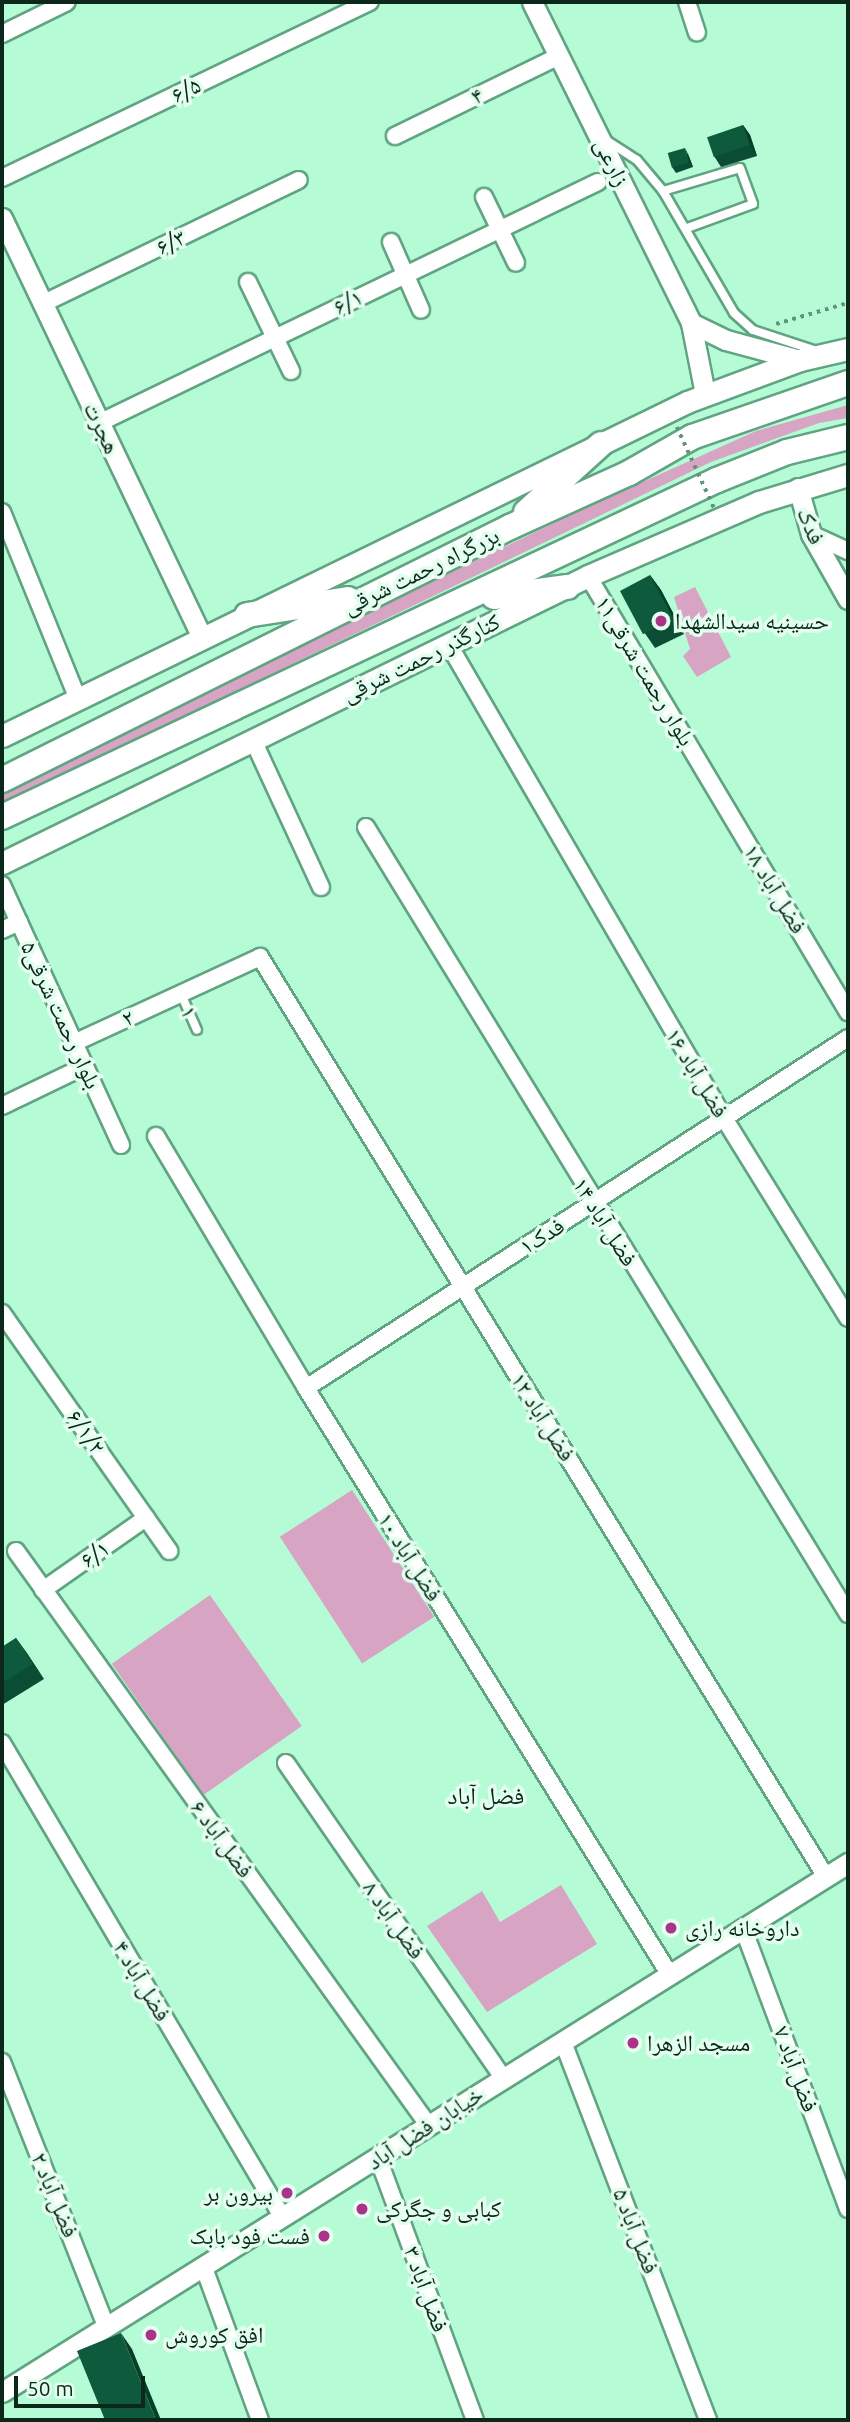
<!DOCTYPE html>
<html>
<head>
<meta charset="utf-8">
<style>
  body { margin:0 }
  #map { position:relative; width:850px; height:2422px; overflow:hidden; background:#b5fcd6; font-family:Ubuntu,"Noto Naskh Arabic",sans-serif }
  div>[style] { position:absolute }
  .green>* { inset:0; background:#d7a4c4; transform-origin:0 0 }
  .path>* { height:3.5px; margin-top:-1.75px; transform-origin:0; background:repeating-linear-gradient(90deg,#61937a 0 3.5px,transparent 0 8.5px) }
  .roads { filter:drop-shadow(2px 0 #60a482) drop-shadow(-2px 0 #60a482) drop-shadow(0 2px #60a482) drop-shadow(0 -2px #60a482) }
  .service>* { height:8px; margin:-4px; padding:0 4px; transform-origin:4px; border-radius:4px; background:#fff }
  .minor>* { height:16px; margin:-8px; padding:0 8px; transform-origin:8px; border-radius:8px; background:#fff }
  .tertiary>* { height:19px; margin:-9.5px; padding:0 9.5px; transform-origin:9.5px; border-radius:9.5px; background:#fff }
  .secondary>* { height:21px; margin:-10.5px; padding:0 10.5px; transform-origin:10.5px; border-radius:10.5px; background:#fff }
  .trunk>* { height:24px; margin:-12px; padding:0 12px; transform-origin:12px; border-radius:12px; background:#fff }
  .path-bridge>* { height:3.5px; margin-top:-1.75px; transform-origin:0; background:repeating-linear-gradient(90deg,#61937a 0 3.5px,transparent 0 8.5px) }
  .wall>* { inset:0; background:#0b4d34 }
  .shaded-wall>* { inset:0; background:#093f2a }
  .building>* { inset:0; background:#0d5a3c; transform-origin:0 0 }
  .dots>* { width:19px; height:19px; translate:-50% -50%; box-sizing:border-box; border:4px solid #e3feef; border-radius:50% }
  span { translate:-50% -50%; white-space:nowrap; text-align:center; line-height:1.15; -webkit-text-stroke:7px #e3feef; paint-order:stroke }
  .street-label { font-size:23px; color:#0b281b }
  .poi-label { font-size:23px; color:#0b281b }
  .left { translate:0 -50%; text-align:left }
  .right { translate:-100% -50%; text-align:right }
  .neighbourhood-label { font-size:24px; color:#0b281b }
  .frame { position:absolute; inset:0; border:4px solid #0b281b; pointer-events:none }
  .scale { position:absolute; left:14px; top:2376px; width:131px; height:32px; box-sizing:border-box; border:4px solid #0b281b; border-top:0; padding-left:9px; font-size:21px; line-height:24px; white-space:nowrap; color:#0b281b; -webkit-text-stroke:5px #e3feef; paint-order:stroke }
</style>
</head>
<body>
<div id="map">
  <div class="green">
    <div style="clip-path:polygon(848px 405px,848px 418px,819px 423px,711px 462px,2px 804px,2px 790px,585px 508px,756px 431px)"></div>
    <div style="clip-path:polygon(695px 587px,731px 657px,697px 677px,683px 656px,690px 649px,674px 597px)"></div>
    <div style="left:352px;top:1490px;width:151px;height:86px;rotate:57deg"></div>
    <div style="left:210px;top:1595px;width:160px;height:120px;rotate:55deg"></div>
    <div style="clip-path:polygon(561px 1885px,597px 1944px,487px 2012px,427px 1926px,482px 1891px,500px 1922px)"></div>
  </div>
  <div class="path">
    <div style="left:776px;top:324px;width:75px;rotate:-16.3deg"></div>
  </div>
  <div class="roads">
    <div class="service">
      <div style="left:606px;top:140px;width:37px;rotate:33deg"></div>
      <div style="left:637px;top:160px;width:40px;rotate:50deg"></div>
      <div style="left:663px;top:191px;width:141px;rotate:59.8deg"></div>
      <div style="left:734px;top:313px;width:25px;rotate:42deg"></div>
      <div style="left:753px;top:330px;width:64px;rotate:18.2deg"></div>
      <div style="left:663px;top:191px;width:80px;rotate:-16.6deg"></div>
      <div style="left:740px;top:168px;width:38px;rotate:70deg"></div>
      <div style="left:753px;top:204px;width:70px;rotate:160deg"></div>
      <div style="left:181px;top:994px;width:39px;rotate:66deg"></div>
    </div>
    <div class="minor">
      <div style="left:687px;top:2px;width:32px;rotate:72deg"></div>
      <div style="left:2px;top:34px;width:72px;rotate:-26.2deg"></div>
      <div style="left:395px;top:136px;width:182px;rotate:-26deg"></div>
      <div style="left:2px;top:178px;width:408px;rotate:-25.6deg"></div>
      <div style="left:484px;top:197px;width:73px;rotate:64.1deg"></div>
      <div style="left:391px;top:242px;width:74px;rotate:66.2deg"></div>
      <div style="left:248px;top:282px;width:99px;rotate:64.2deg"></div>
      <div style="left:42px;top:304px;width:285px;rotate:-25.8deg"></div>
      <div style="left:99px;top:423px;width:554px;rotate:-25.78deg"></div>
      <div style="left:2px;top:512px;width:202px;rotate:67.9deg"></div>
      <div style="left:811px;top:534px;width:41px;rotate:24.7deg"></div>
      <div style="left:588px;top:576px;width:508px;rotate:59.19deg"></div>
      <div style="left:449px;top:645px;width:547px;rotate:59.83deg"></div>
      <div style="left:724px;top:1118px;width:235px;rotate:58.2deg"></div>
      <div style="left:253px;top:740px;width:162px;rotate:65.2deg"></div>
      <div style="left:366px;top:827px;width:923px;rotate:58.51deg"></div>
      <div style="left:2px;top:885px;width:286px;rotate:65.4deg"></div>
      <div style="left:2px;top:930px;width:19px;rotate:-25deg"></div>
      <div style="left:74px;top:1043px;width:205px;rotate:-24.8deg"></div>
      <div style="left:260px;top:957px;width:1080px;rotate:58.4deg"></div>
      <div style="left:2px;top:1106px;width:92px;rotate:-25.7deg"></div>
      <div style="left:156px;top:1136px;width:293px;rotate:59.2deg"></div>
      <div style="left:306px;top:1388px;width:691px;rotate:58.2deg"></div>
      <div style="left:2px;top:1313px;width:291px;rotate:54.9deg"></div>
      <div style="left:306px;top:1388px;width:645px;rotate:-32.85deg"></div>
      <div style="left:16px;top:1551px;width:708px;rotate:54.31deg"></div>
      <div style="left:43px;top:1590px;width:126px;rotate:-35deg"></div>
      <div style="left:2px;top:1743px;width:552px;rotate:59.39deg"></div>
      <div style="left:286px;top:1763px;width:382px;rotate:55.4deg"></div>
      <div style="left:743px;top:1928px;width:300px;rotate:69.5deg"></div>
      <div style="left:563px;top:2042px;width:405px;rotate:69deg"></div>
      <div style="left:2px;top:2062px;width:286px;rotate:68.5deg"></div>
      <div style="left:378px;top:2158px;width:279px;rotate:69.7deg"></div>
      <div style="left:204px;top:2268px;width:162px;rotate:69.8deg"></div>
    </div>
    <div class="tertiary">
      <div style="left:532px;top:2px;width:358px;rotate:63.6deg"></div>
      <div style="left:691px;top:323px;width:72px;rotate:78.8deg"></div>
      <div style="left:2px;top:218px;width:464px;rotate:64.5deg"></div>
      <div style="left:691px;top:323px;width:39px;rotate:26deg"></div>
      <div style="left:726px;top:340px;width:77px;rotate:15.1deg"></div>
      <div style="left:798px;top:488px;width:48px;rotate:74.2deg"></div>
      <div style="left:811px;top:534px;width:75px;rotate:60.4deg"></div>
      <div style="left:2px;top:2392px;width:998px;rotate:-32.02deg"></div>
    </div>
    <div class="secondary">
      <div style="left:2px;top:736px;width:762px;rotate:-25.99deg"></div>
      <div style="left:687px;top:402px;width:121px;rotate:-20.4deg"></div>
      <div style="left:800px;top:360px;width:49px;rotate:-12.9deg"></div>
      <div style="left:2px;top:863px;width:653px;rotate:-26.09deg"></div>
      <div style="left:588px;top:576px;width:186px;rotate:-23.4deg"></div>
      <div style="left:759px;top:502px;width:93px;rotate:-16.9deg"></div>
    </div>
    <div class="trunk">
      <div style="left:526px;top:512px;width:101px;rotate:-42.2deg"></div>
      <div style="left:494px;top:597px;width:74px;rotate:-7.8deg"></div>
      <div style="left:247px;top:615px;width:102px;rotate:-9deg"></div>
      <div style="left:2px;top:780px;width:568px;rotate:-26.47deg"></div>
      <div style="left:510px;top:527px;width:131px;rotate:-24.4deg"></div>
      <div style="left:629px;top:473px;width:73px;rotate:-29.7deg"></div>
      <div style="left:692px;top:437px;width:165px;rotate:-19.1deg"></div>
      <div style="left:2px;top:817px;width:790px;rotate:-25.24deg"></div>
      <div style="left:717px;top:480px;width:75px;rotate:-21.8deg"></div>
      <div style="left:787px;top:452px;width:63px;rotate:-13.8deg"></div>
    </div>
  </div>
  <div class="path-bridge">
    <div style="left:677px;top:427px;width:89px;rotate:65.4deg"></div>
  </div>
  <div class="wall">
    <div style="clip-path:polygon(743px 125px,750px 135px,757px 156px,721px 167px,714px 156px)"></div>
    <div style="clip-path:polygon(688px 154px,693px 167px,676px 173px,672px 167px)"></div>
    <div style="clip-path:polygon(650px 575px,661px 590px,684px 634px,655px 648px,644px 632px)"></div>
    <div style="clip-path:polygon(16px 1638px,44px 1679px,2px 1705px,2px 1647px)"></div>
  </div>
  <div class="shaded-wall">
    <div style="clip-path:polygon(743px 125px,750px 135px,757px 156px,750px 145px)"></div>
    <div style="clip-path:polygon(685px 148px,688px 154px,693px 167px,689px 162px)"></div>
    <div style="clip-path:polygon(650px 575px,661px 590px,684px 634px,673px 618px)"></div>
    <div style="clip-path:polygon(16px 1638px,27px 1653px,44px 1679px,33px 1664px)"></div>
    <div style="clip-path:polygon(121px 2333px,132px 2349px,161px 2420px,156px 2420px)"></div>
  </div>
  <div class="building">
    <div style="left:743px;top:125px;width:21px;height:38px;rotate:71deg"></div>
    <div style="left:685px;top:148px;width:15px;height:18px;rotate:74deg"></div>
    <div style="left:650px;top:575px;width:49px;height:34px;rotate:62deg"></div>
    <div style="clip-path:polygon(16px 1638px,33px 1664px,2px 1683px,2px 1647px)"></div>
    <div style="clip-path:polygon(121px 2333px,156px 2420px,105px 2420px,77px 2351px)"></div>
  </div>
  <div class="dots">
    <div style="left:661px;top:621px;background:#ab338a"></div>
    <div style="left:671px;top:1928px;background:#ab338a"></div>
    <div style="left:633px;top:2043px;background:#ab338a"></div>
    <div style="left:287px;top:2193px;background:#ab338a"></div>
    <div style="left:362px;top:2209px;background:#ab338a"></div>
    <div style="left:324px;top:2236px;background:#ab338a"></div>
    <div style="left:151px;top:2335px;background:#ab338a"></div>
  </div>
  <div class="street-label">
    <span style="left:186px;top:90px;rotate:-26deg">۶/۵</span>
    <span style="left:477px;top:96px;rotate:-26deg">۴</span>
    <span style="left:612px;top:162px;rotate:64deg">زارعی</span>
    <span style="left:171px;top:242px;rotate:-26deg">۶/۳</span>
    <span style="left:348px;top:302px;rotate:-26deg">۶/۱</span>
    <span style="left:102px;top:428px;rotate:64deg">هجرت</span>
    <span style="left:811px;top:526px;rotate:68deg">فدک</span>
    <span style="left:421px;top:571px;rotate:-26deg">بزرگراه رحمت شرقی</span>
    <span style="left:421px;top:658px;rotate:-26deg">کنارگذر رحمت شرقی</span>
    <span style="left:645px;top:671px;rotate:59deg">بلوار رحمت شرقی۱۱</span>
    <span style="left:775px;top:889px;rotate:59deg">فضل آباد ۱۸</span>
    <span style="left:189px;top:1012px;rotate:67deg">۱</span>
    <span style="left:61px;top:1015px;rotate:65deg">۵بلوار رحمت شرقی</span>
    <span style="left:128px;top:1018px;rotate:-25deg">۲</span>
    <span style="left:697px;top:1073px;rotate:59deg">فضل آباد ۱۶</span>
    <span style="left:605px;top:1222px;rotate:58deg">فضل آباد ۱۴</span>
    <span style="left:542px;top:1236px;rotate:-32deg">فدک۱</span>
    <span style="left:543px;top:1417px;rotate:58deg">فضل آباد ۱۲</span>
    <span style="left:86px;top:1432px;rotate:55deg">۶/۱/۲</span>
    <span style="left:95px;top:1554px;rotate:-35deg">۶/۱</span>
    <span style="left:410px;top:1557px;rotate:58deg">فضل آباد ۱۰</span>
    <span style="left:222px;top:1839px;rotate:54deg">فضل آباد ۶</span>
    <span style="left:394px;top:1920px;rotate:55deg">فضل آباد ۸</span>
    <span style="left:142px;top:1981px;rotate:59deg">فضل آباد ۴</span>
    <span style="left:796px;top:2069px;rotate:70deg">فضل آباد ۷</span>
    <span style="left:425px;top:2128px;rotate:-33deg">خیابان فضل آباد</span>
    <span style="left:55px;top:2195px;rotate:68deg">فضل آباد ۲</span>
    <span style="left:636px;top:2231px;rotate:69deg">فضل آباد ۵</span>
    <span style="left:426px;top:2289px;rotate:70deg">فضل آباد ۳</span>
  </div>
  <div class="poi-label">
    <span class="left" style="left:675px;top:621px">حسینیه سیدالشهدا</span>
    <span class="left" style="left:685px;top:1928px">داروخانه رازی</span>
    <span class="left" style="left:647px;top:2043px">مسجد الزهرا</span>
    <span class="right" style="left:273px;top:2193px">بیرون بر</span>
    <span class="left" style="left:376px;top:2209px">کبابی و جگرکی</span>
    <span class="right" style="left:310px;top:2236px">فست فود بابک</span>
    <span class="left" style="left:165px;top:2335px">افق کوروش</span>
  </div>
  <div class="neighbourhood-label">
    <span style="left:486px;top:1796px">فضل آباد</span>
  </div>
  <div class="frame"></div>
  <div class="scale">50 m</div>
</div>
</body>
</html>
